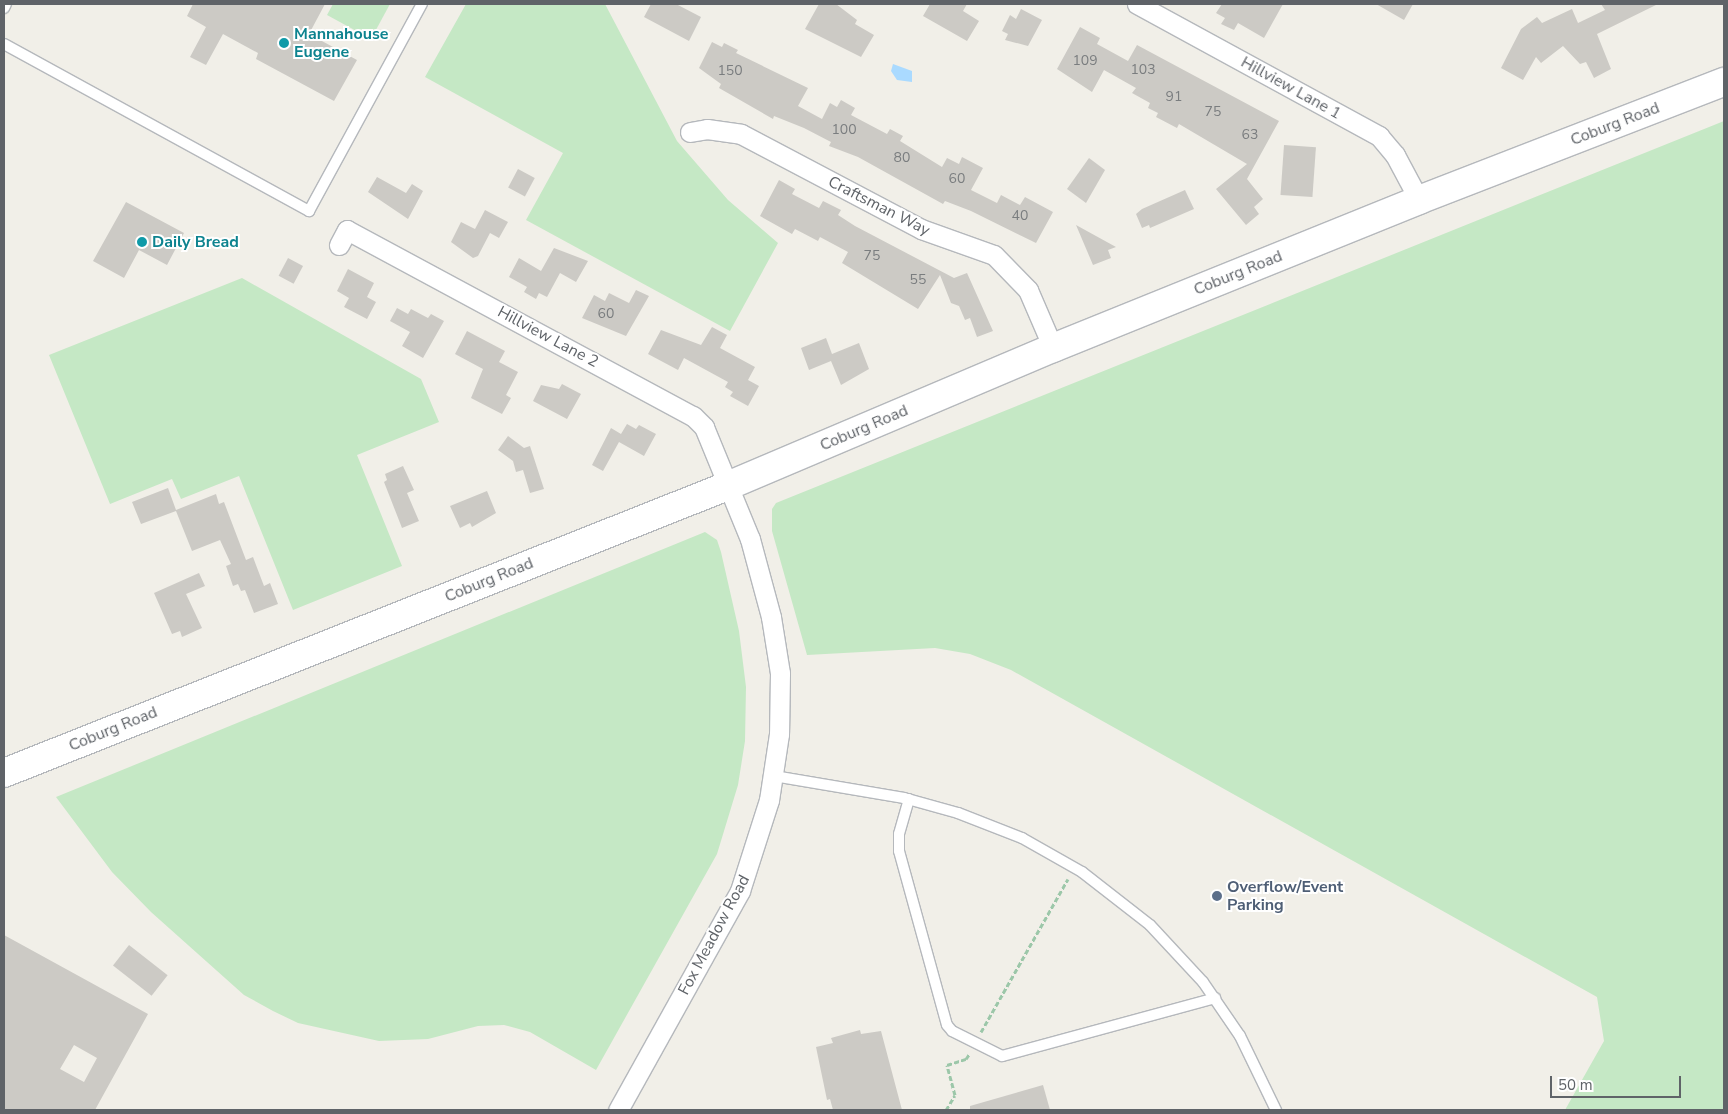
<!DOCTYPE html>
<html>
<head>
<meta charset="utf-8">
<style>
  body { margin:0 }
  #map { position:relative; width:1728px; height:1114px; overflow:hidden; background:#f1efe8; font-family:"Nunito Sans",sans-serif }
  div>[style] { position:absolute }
  .green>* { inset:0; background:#c5e8c5 }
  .water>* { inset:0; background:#aadaff }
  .building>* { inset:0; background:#cccac5; transform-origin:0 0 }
  .path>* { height:3px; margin-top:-1.5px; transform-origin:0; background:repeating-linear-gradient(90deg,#9cc7a9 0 5px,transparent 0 7.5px) }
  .roads { filter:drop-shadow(1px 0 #b5b8bc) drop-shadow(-1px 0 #b5b8bc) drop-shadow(0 1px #b5b8bc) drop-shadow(0 -1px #b5b8bc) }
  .lane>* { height:10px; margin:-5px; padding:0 5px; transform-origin:5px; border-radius:5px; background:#fff }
  .street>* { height:19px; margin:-9.5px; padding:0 9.5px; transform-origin:9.5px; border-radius:9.5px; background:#fff }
  .secondary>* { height:28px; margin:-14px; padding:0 14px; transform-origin:14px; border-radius:14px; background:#fff }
  .dots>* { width:14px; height:14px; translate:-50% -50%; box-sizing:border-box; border:2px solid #fff; border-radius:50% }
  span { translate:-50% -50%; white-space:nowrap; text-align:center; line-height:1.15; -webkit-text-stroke:4px #fff; paint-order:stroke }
  .number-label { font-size:14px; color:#7a7d7f }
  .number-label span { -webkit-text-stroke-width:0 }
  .culture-label { font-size:16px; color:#0d838f; font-weight:700 }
  .left { translate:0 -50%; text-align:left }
  .street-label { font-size:16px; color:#5f6368 }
  .service-label { font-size:16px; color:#4e5e75; font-weight:700 }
  .frame { position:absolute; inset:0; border:5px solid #5f6368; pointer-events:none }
  .scale { position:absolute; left:1550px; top:1076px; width:131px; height:22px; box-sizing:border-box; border:2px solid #5f6368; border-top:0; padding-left:6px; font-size:15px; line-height:18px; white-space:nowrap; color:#5f6368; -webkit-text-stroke:4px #fff; paint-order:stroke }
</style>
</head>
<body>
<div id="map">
  <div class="green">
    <div style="clip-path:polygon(333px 4px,390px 4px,371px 39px,327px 15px)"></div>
    <div style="clip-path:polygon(466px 4px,605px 4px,677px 141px,728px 200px,778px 243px,730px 331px,526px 220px,563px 153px,425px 77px)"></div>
    <div style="clip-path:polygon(1724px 121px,1724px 1110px,1565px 1110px,1604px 1041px,1597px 997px,1011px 670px,970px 654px,935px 648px,807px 655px,772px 531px,772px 509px,776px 503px)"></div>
    <div style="clip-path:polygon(242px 278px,421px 379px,439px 422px,357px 455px,402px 566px,293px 610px,239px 476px,181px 499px,172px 479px,110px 504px,49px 355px)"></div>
    <div style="clip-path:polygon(705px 532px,717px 540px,721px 552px,739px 631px,746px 687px,745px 741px,738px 785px,717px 854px,596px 1070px,530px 1032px,504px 1025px,478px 1026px,428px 1039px,379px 1041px,298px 1023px,273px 1011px,244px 995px,151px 912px,112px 872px,56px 797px)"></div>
  </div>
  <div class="water">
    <div style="clip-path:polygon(893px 64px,912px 71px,912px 82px,897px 80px,891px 71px)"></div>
  </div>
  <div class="building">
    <div style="clip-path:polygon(193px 4px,325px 4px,309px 34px,357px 60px,334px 101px,256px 59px,258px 53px,223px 34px,206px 65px,190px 57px,206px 27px,187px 16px)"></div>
    <div style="clip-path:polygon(651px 4px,676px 4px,701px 17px,689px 41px,644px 17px)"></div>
    <div style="clip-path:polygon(819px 4px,836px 4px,857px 20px,855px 24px,874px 35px,861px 57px,805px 29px)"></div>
    <div style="clip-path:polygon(930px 4px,967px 4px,963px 11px,979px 21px,967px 41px,923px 16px)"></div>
    <div style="clip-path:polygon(1222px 4px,1283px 4px,1264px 38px,1238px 23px,1234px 30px,1221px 24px,1225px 18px,1216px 13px)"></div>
    <div style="clip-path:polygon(1376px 4px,1413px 4px,1404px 20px)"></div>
    <div style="clip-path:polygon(1601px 4px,1658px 4px,1597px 34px,1611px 69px,1594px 78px,1586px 62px,1580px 64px,1563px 46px,1541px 63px,1536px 57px,1523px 80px,1501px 68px,1521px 29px,1537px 17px,1542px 23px,1572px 9px,1578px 23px,1605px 10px)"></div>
    <div style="clip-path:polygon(1021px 9px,1042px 20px,1028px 46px,1005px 40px,1008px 34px,1002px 31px,1010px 15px,1016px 19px)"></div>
    <div style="clip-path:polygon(1080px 27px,1100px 38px,1097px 44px,1128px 61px,1137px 45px,1279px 121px,1247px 179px,1263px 199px,1254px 207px,1259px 214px,1246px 225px,1216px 189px,1247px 164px,1179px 124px,1177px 128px,1156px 117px,1158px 113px,1148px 108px,1150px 103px,1132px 93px,1136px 88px,1104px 70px,1092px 92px,1057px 69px)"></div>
    <div style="clip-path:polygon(712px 42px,722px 47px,724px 43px,738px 50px,736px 53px,808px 88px,798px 106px,822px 119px,830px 103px,837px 107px,841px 100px,855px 108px,851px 115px,887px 134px,890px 129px,903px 136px,900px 141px,942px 167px,947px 158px,959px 164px,962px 157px,983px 168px,971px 190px,997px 203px,1001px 195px,1020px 205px,1025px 197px,1053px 212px,1036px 243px,971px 211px,945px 201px,943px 204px,858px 157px,829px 146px,831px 142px,804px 128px,774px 116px,773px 119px,719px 88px,721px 84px,699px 68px)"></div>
    <div style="left:1284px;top:145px;width:32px;height:50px;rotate:4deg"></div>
    <div style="clip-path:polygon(1089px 158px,1105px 170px,1086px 203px,1067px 189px)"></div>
    <div style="left:518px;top:169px;width:19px;height:21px;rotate:28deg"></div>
    <div style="clip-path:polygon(377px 177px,406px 193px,412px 184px,423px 191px,408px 219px,368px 192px)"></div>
    <div style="clip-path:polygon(779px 180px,795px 189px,792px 194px,819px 208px,823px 201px,841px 210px,838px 215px,855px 226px,954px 278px,967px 273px,993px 331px,977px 337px,970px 318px,965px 320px,959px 306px,951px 303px,940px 275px,918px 309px,842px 263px,848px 252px,820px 237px,818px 241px,795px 229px,792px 234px,760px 216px)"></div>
    <div style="clip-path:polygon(1185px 190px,1194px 209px,1150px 228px,1149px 225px,1142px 228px,1136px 214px,1142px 209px)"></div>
    <div style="clip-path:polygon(126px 202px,184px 233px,167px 265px,139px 250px,124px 278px,93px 261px)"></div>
    <div style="clip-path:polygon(485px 210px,508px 222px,499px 238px,490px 233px,478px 256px,473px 258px,451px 242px,461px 222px,475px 229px)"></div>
    <div style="clip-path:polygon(1076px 225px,1116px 247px,1108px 250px,1111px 258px,1093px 265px)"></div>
    <div style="clip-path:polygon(554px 248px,588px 261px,576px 282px,560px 273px,547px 297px,539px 293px,536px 299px,524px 292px,527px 287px,509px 277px,519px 258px,541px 271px)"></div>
    <div style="left:288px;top:258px;width:17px;height:20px;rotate:28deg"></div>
    <div style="clip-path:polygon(348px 269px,374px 283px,367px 297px,376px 302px,367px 319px,344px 307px,349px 298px,337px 291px)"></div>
    <div style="clip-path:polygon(636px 290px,649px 296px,626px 336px,582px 318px,594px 295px,605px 301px,609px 293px,629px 303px)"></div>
    <div style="clip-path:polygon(397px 308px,408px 314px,411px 309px,428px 318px,431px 314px,444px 321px,423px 358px,402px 346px,410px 332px,390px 321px)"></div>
    <div style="clip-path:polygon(712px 327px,727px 335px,720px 348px,755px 367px,748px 380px,759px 386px,748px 406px,730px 396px,733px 392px,725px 387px,728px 382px,684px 358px,678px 370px,648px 354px,661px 330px,701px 345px)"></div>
    <div style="clip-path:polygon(467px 331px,505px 351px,499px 362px,518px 372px,506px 395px,511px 398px,502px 414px,471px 398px,483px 369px,455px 354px)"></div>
    <div style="clip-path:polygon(826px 338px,832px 354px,859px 343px,869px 369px,841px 385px,831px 361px,809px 370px,801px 348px)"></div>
    <div style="clip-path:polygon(562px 384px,581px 394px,567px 419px,533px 401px,541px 385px,559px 389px)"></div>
    <div style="clip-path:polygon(627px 424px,636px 429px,639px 425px,656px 434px,644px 456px,619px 442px,603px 471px,592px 465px,611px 428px,621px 434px)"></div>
    <div style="clip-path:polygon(508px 436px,524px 448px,530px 446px,544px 489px,530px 493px,523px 470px,516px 472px,513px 461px,498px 450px)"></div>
    <div style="clip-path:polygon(403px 466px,414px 490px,407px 493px,419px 521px,402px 528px,384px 482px,387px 480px,385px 474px)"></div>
    <div style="clip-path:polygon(168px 488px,176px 510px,216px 494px,219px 504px,224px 502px,246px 560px,253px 557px,264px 586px,270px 583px,278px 604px,254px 613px,245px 590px,241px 591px,238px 584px,233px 586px,226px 566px,231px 564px,220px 540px,192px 551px,176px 511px,141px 524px,132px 502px)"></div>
    <div style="clip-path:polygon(487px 491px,496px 513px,472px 527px,470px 523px,460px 528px,450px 506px)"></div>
    <div style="clip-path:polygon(199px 573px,205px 586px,186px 594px,202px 628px,182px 637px,180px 631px,172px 634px,154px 593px)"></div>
    <div style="clip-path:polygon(evenodd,4px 935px,148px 1014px,95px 1110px,4px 1110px,4px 935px,74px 1045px,97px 1058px,84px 1082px,60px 1069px,74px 1045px)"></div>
    <div style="left:129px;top:945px;width:49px;height:26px;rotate:38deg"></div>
    <div style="clip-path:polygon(860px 1030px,861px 1034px,881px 1031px,902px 1110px,833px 1110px,830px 1099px,827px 1100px,816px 1047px,833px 1043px,831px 1038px)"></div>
    <div style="clip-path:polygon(1043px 1085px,1050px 1110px,970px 1110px,970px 1106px)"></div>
  </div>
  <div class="path">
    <div style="left:981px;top:1032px;width:176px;rotate:-60.4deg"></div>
    <div style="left:946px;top:1110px;width:17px;rotate:-59deg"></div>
    <div style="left:955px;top:1095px;width:31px;rotate:-105deg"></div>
    <div style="left:947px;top:1065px;width:20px;rotate:-18deg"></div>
    <div style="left:966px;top:1059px;width:7px;rotate:-56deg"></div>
  </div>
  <div class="roads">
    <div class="lane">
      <div style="left:4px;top:8px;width:4px;rotate:-63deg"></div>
      <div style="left:4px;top:44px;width:348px;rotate:28.7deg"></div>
      <div style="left:309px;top:211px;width:236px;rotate:-61.4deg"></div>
      <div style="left:774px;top:776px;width:132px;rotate:9.6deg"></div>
      <div style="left:904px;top:798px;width:56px;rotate:15.5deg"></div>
      <div style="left:958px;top:813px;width:69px;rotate:21.3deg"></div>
      <div style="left:1022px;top:838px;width:69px;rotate:29.5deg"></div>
      <div style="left:1082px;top:872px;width:86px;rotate:37.9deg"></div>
      <div style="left:1150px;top:925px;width:78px;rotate:47.1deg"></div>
      <div style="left:1203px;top:982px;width:65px;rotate:55.6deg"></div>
      <div style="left:1240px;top:1036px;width:82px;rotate:64.1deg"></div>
      <div style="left:909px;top:799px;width:36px;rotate:106deg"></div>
      <div style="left:899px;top:834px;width:17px;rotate:90deg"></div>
      <div style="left:899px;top:851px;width:180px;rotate:74.6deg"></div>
      <div style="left:947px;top:1025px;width:8px;rotate:50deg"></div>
      <div style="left:952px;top:1031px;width:56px;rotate:26.6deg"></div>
      <div style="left:1002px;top:1056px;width:221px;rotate:-15.2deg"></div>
    </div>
    <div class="street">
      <div style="left:1137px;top:4px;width:276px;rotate:28.6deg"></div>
      <div style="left:1379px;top:136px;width:25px;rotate:50deg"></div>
      <div style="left:1395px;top:155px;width:51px;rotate:61.9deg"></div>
      <div style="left:690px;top:132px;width:17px;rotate:-10deg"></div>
      <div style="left:707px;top:129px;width:34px;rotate:8deg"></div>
      <div style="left:741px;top:134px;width:204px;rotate:27.8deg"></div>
      <div style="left:921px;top:229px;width:77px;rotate:19.6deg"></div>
      <div style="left:994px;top:255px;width:49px;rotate:45.8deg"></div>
      <div style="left:1028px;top:290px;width:63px;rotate:66.7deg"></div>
      <div style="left:339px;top:245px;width:17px;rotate:-62deg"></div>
      <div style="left:347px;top:230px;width:393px;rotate:28.3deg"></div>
      <div style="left:693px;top:416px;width:16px;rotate:45deg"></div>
      <div style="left:704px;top:427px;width:121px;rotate:67.7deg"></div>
      <div style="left:750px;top:539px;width:81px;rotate:74.9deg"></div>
      <div style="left:771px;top:617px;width:57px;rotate:80.9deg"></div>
      <div style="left:780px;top:673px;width:61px;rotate:90.9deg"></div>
      <div style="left:779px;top:734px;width:67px;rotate:98.6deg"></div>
      <div style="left:769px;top:800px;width:96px;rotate:107.7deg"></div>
      <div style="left:740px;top:891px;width:251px;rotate:119.1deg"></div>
    </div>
    <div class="secondary">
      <div style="left:4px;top:773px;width:781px;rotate:-21.64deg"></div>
      <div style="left:730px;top:485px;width:351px;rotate:-23deg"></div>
      <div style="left:1053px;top:348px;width:395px;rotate:-22deg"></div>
      <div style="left:1419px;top:200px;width:327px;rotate:-21.2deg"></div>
    </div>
  </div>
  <div class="dots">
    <div style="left:284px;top:43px;background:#0f9aa8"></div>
    <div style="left:142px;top:242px;background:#0f9aa8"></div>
    <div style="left:1217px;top:896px;background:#5c6f8a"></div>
  </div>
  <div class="number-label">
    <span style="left:1085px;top:61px">109</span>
    <span style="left:1143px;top:70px">103</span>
    <span style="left:730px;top:71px">150</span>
    <span style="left:1174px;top:97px">91</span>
    <span style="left:1213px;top:112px">75</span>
    <span style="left:844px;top:130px">100</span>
    <span style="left:1250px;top:135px">63</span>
    <span style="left:902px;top:158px">80</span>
    <span style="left:957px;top:179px">60</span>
    <span style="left:1020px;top:216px">40</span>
    <span style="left:872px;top:256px">75</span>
    <span style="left:918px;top:280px">55</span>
    <span style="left:606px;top:314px">60</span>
  </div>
  <div class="culture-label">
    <span class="left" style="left:294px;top:43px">Mannahouse<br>Eugene</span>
    <span class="left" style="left:152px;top:242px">Daily Bread</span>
  </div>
  <div class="street-label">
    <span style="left:1291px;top:88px;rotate:29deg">Hillview Lane 1</span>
    <span style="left:1615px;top:124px;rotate:-21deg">Coburg Road</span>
    <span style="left:879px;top:206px;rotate:27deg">Craftsman Way</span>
    <span style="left:1238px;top:273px;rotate:-22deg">Coburg Road</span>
    <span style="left:548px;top:337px;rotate:28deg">Hillview Lane 2</span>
    <span style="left:864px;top:428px;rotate:-23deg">Coburg Road</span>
    <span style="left:489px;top:580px;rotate:-22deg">Coburg Road</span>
    <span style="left:113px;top:729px;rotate:-22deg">Coburg Road</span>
    <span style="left:714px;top:935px;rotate:-62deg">Fox Meadow Road</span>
  </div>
  <div class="service-label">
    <span class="left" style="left:1227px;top:896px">Overflow/Event<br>Parking</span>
  </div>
  <div class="frame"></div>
  <div class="scale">50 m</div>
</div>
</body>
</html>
